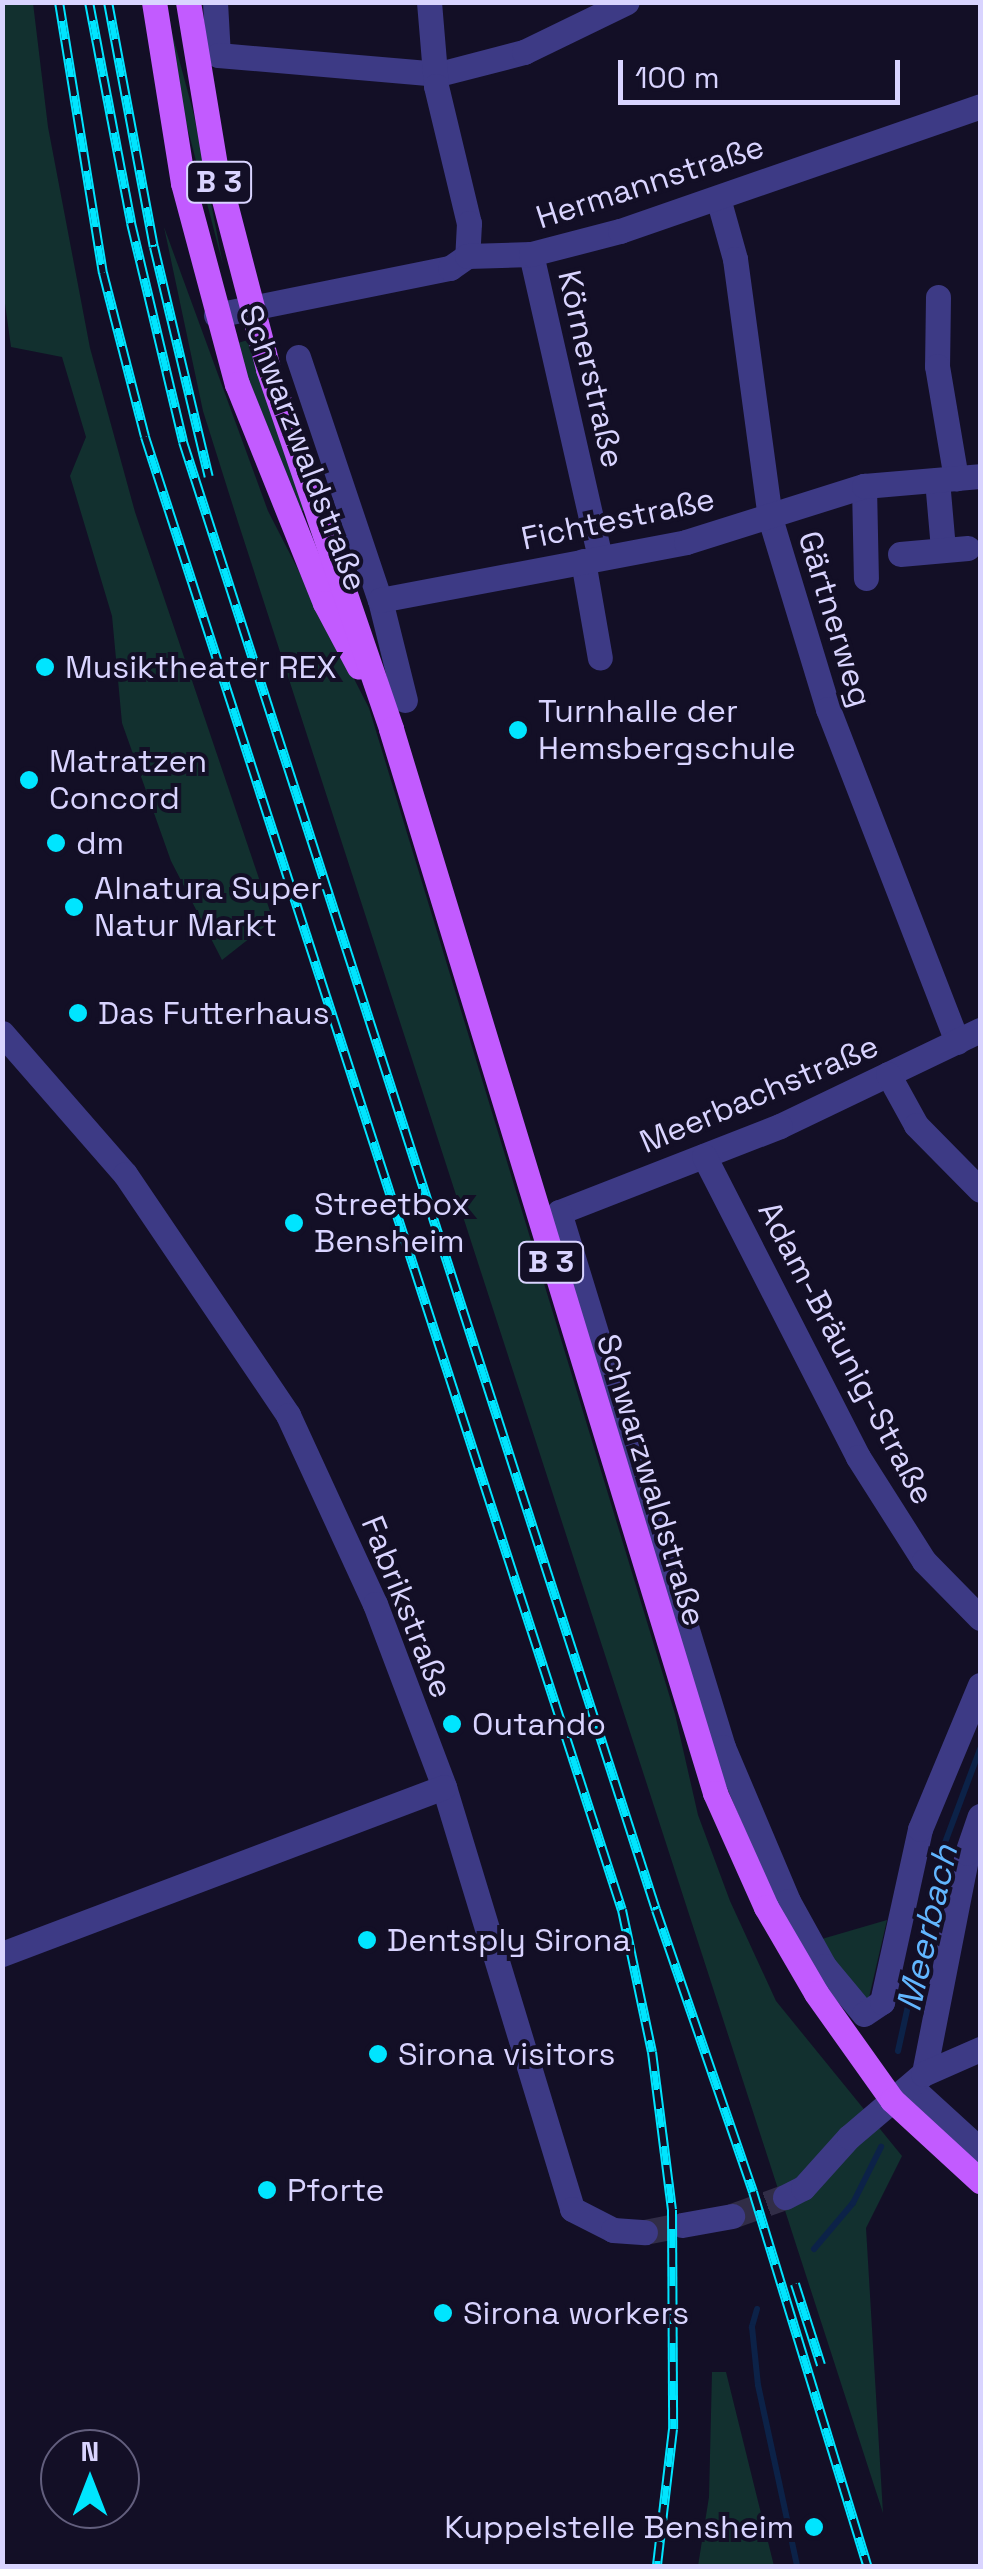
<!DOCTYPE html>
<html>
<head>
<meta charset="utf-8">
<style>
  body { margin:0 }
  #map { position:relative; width:983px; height:2569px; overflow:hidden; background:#130f26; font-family:"Space Grotesk",sans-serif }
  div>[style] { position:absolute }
  .green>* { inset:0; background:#12302f }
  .stream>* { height:6px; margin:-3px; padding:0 3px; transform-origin:3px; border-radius:3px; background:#0c2248 }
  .minor-tunnel>* { height:25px; margin-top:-12.5px; transform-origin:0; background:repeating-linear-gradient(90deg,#312d47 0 25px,transparent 0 37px) }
  .minor>* { height:25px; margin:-12.5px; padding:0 12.5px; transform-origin:12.5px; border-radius:12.5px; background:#3d3a85 }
  .major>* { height:25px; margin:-12.5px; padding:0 12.5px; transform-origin:12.5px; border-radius:12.5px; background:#c25bff }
  .rail>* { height:10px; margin-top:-5px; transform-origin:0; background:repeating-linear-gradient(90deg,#130f26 0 19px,#00e5ff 0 38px); box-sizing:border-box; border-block:2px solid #00e5ff }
  .dots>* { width:28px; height:28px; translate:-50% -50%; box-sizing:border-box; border:5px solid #130f26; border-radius:50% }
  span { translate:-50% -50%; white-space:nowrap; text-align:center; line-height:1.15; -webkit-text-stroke:8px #130f26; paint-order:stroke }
  .shield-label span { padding:2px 8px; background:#130f26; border:2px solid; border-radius:8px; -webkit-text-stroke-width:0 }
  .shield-label { font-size:30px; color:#d9d4ff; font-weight:700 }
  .street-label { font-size:32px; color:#d9d4ff }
  .poi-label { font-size:32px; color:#d9d4ff }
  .left { translate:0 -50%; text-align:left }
  .right { translate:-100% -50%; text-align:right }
  .water-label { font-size:35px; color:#62b6ff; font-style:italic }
  .frame { position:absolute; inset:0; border:5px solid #d9d4ff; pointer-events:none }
  .north { position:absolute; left:40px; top:2429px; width:100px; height:100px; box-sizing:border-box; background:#130f26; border:2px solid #625e7d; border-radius:50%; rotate:0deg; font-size:28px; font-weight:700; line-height:40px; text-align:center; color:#d9d4ff }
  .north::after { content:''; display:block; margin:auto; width:35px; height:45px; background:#00e5ff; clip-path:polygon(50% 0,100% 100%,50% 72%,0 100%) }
  .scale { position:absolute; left:618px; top:60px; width:282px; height:45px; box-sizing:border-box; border:5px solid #d9d4ff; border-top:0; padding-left:12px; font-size:30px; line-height:35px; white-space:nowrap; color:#d9d4ff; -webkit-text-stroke:8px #130f26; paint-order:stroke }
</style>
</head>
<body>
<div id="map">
  <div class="green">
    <div style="clip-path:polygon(2px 3px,33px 3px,48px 127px,90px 348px,135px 512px,273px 920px,222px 960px,171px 861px,122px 723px,112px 616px,70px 476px,86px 437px,62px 357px,11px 347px,2px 282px)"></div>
    <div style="clip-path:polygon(164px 3px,194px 115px,223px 265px,174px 76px)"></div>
    <div style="clip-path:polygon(164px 227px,268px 511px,369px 708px,675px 1714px,698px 1815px,730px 1901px,776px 2001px,902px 2156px,866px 2228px,883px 2513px,238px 522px,203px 411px)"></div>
    <div style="clip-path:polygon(248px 340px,308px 509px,302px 511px,234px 344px)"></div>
    <div style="clip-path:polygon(887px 1920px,868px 2002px,815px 1941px)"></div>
    <div style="clip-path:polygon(712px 2372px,726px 2372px,774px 2566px,698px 2566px,709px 2497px)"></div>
  </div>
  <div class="stream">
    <div style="left:898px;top:2051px;width:208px;rotate:-77.5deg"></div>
    <div style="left:943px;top:1848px;width:106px;rotate:-69.5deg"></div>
    <div style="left:814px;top:2249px;width:60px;rotate:-49.7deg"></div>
    <div style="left:853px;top:2203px;width:63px;rotate:-63.4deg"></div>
    <div style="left:757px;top:2309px;width:19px;rotate:106deg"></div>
    <div style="left:752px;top:2327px;width:58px;rotate:84.1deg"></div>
    <div style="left:758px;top:2385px;width:185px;rotate:77.8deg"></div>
  </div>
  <div class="minor-tunnel">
    <div style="left:732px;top:2216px;width:56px;rotate:-19.7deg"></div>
    <div style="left:645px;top:2232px;width:38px;rotate:-11deg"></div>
  </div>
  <div class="minor">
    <div style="left:215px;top:2px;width:53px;rotate:86.8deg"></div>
    <div style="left:218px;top:55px;width:222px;rotate:4.9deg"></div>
    <div style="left:439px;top:74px;width:88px;rotate:-14.5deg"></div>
    <div style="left:524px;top:52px;width:114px;rotate:-25.9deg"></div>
    <div style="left:429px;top:2px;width:84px;rotate:85.2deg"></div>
    <div style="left:436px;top:86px;width:141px;rotate:76.5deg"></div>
    <div style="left:469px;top:223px;width:33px;rotate:93deg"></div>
    <div style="left:718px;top:198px;width:63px;rotate:74.4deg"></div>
    <div style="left:735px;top:259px;width:261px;rotate:82.3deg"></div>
    <div style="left:770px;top:518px;width:200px;rotate:73.1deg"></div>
    <div style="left:828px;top:709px;width:357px;rotate:68.8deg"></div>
    <div style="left:531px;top:254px;width:311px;rotate:77.2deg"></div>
    <div style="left:938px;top:297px;width:69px;rotate:90.8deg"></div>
    <div style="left:937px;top:366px;width:114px;rotate:80.4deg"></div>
    <div style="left:216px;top:315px;width:239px;rotate:-11.4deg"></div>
    <div style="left:450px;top:268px;width:21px;rotate:-35deg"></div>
    <div style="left:467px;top:256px;width:64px;rotate:-1.8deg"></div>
    <div style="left:531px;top:254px;width:92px;rotate:-14.5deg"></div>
    <div style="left:620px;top:231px;width:381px;rotate:-19.1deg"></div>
    <div style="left:298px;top:357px;width:256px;rotate:71.4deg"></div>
    <div style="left:380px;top:600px;width:103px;rotate:76deg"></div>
    <div style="left:937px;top:480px;width:69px;rotate:85deg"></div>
    <div style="left:864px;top:486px;width:92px;rotate:88.8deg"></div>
    <div style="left:900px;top:554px;width:68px;rotate:-5deg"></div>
    <div style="left:583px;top:561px;width:98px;rotate:80.1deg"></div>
    <div style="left:380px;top:600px;width:311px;rotate:-10.7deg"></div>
    <div style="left:686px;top:542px;width:187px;rotate:-17.5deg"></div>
    <div style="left:864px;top:486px;width:116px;rotate:-4.9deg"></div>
    <div style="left:980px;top:1030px;width:222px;rotate:154.4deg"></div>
    <div style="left:780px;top:1126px;width:237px;rotate:158.7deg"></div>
    <div style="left:559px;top:1212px;width:560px;rotate:72.96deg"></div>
    <div style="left:723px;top:1747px;width:167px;rotate:67.1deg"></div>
    <div style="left:788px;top:1901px;width:74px;rotate:61deg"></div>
    <div style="left:824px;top:1966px;width:62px;rotate:50.2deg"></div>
    <div style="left:864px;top:2014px;width:22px;rotate:-34deg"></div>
    <div style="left:882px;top:2002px;width:177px;rotate:-77.6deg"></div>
    <div style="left:920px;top:1829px;width:156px;rotate:-67.4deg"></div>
    <div style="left:2px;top:1033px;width:187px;rotate:48.9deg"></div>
    <div style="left:125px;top:1174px;width:291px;rotate:55.9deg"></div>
    <div style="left:288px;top:1415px;width:208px;rotate:65.3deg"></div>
    <div style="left:375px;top:1604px;width:196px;rotate:69.3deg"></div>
    <div style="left:444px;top:1787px;width:441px;rotate:73.1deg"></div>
    <div style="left:572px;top:2209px;width:46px;rotate:27.1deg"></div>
    <div style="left:613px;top:2230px;width:32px;rotate:4deg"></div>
    <div style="left:888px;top:1074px;width:58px;rotate:61.2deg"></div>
    <div style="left:916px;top:1125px;width:91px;rotate:45.4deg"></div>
    <div style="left:704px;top:1156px;width:338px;rotate:62.9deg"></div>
    <div style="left:858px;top:1457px;width:123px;rotate:57.6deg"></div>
    <div style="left:924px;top:1561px;width:80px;rotate:45.5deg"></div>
    <div style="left:2px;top:1954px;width:472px;rotate:-20.7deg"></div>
    <div style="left:924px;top:2073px;width:224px;rotate:-78.9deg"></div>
    <div style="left:967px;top:1853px;width:39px;rotate:-71deg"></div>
    <div style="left:910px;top:2086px;width:95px;rotate:42.4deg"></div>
    <div style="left:785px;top:2197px;width:20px;rotate:-27deg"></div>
    <div style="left:803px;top:2188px;width:69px;rotate:-48deg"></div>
    <div style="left:849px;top:2137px;width:97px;rotate:-40.4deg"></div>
    <div style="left:923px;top:2074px;width:62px;rotate:-23.7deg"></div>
    <div style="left:682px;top:2225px;width:51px;rotate:-10.2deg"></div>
  </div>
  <div class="major">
    <div style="left:154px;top:2px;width:183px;rotate:80.9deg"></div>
    <div style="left:183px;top:183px;width:208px;rotate:75deg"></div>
    <div style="left:237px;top:384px;width:236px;rotate:68.1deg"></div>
    <div style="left:325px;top:603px;width:72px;rotate:62deg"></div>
    <div style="left:188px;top:2px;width:165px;rotate:80.6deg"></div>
    <div style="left:215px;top:165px;width:211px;rotate:75.4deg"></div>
    <div style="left:268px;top:369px;width:380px;rotate:71.1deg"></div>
    <div style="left:391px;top:729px;width:1112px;rotate:73.06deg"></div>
    <div style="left:715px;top:1793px;width:125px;rotate:65.9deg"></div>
    <div style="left:766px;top:1907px;width:99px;rotate:59.8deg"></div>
    <div style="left:816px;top:1993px;width:131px;rotate:54.6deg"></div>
    <div style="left:892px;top:2100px;width:120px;rotate:42.6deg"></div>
  </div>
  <div class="rail">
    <div style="left:59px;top:2px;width:275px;rotate:80.8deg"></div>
    <div style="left:103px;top:273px;width:169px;rotate:75.6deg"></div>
    <div style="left:145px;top:437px;width:1548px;rotate:72.06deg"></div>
    <div style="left:622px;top:1910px;width:145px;rotate:78.1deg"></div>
    <div style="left:652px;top:2052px;width:159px;rotate:82.8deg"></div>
    <div style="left:672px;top:2210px;width:219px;rotate:89.7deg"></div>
    <div style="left:673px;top:2429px;width:138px;rotate:96.7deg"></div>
    <div style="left:89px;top:2px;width:225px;rotate:79.2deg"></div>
    <div style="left:131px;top:223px;width:225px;rotate:76.6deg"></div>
    <div style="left:183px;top:442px;width:1542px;rotate:72.14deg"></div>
    <div style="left:656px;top:1910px;width:298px;rotate:71deg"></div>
    <div style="left:753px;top:2192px;width:391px;rotate:73deg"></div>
    <div style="left:108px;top:2px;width:249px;rotate:79.4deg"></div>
    <div style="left:154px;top:247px;width:236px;rotate:76.6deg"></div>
    <div style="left:795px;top:2284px;width:85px;rotate:72.2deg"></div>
  </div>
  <div class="dots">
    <div style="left:45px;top:667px;background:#00e5ff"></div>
    <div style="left:518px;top:730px;background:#00e5ff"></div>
    <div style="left:29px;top:780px;background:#00e5ff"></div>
    <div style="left:56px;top:843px;background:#00e5ff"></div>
    <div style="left:74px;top:907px;background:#00e5ff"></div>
    <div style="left:78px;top:1013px;background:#00e5ff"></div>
    <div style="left:294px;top:1223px;background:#00e5ff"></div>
    <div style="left:452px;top:1724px;background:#00e5ff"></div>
    <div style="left:367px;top:1940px;background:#00e5ff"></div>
    <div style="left:378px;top:2054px;background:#00e5ff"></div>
    <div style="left:267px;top:2190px;background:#00e5ff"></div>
    <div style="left:443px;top:2313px;background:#00e5ff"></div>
    <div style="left:814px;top:2527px;background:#00e5ff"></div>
  </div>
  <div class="shield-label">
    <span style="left:219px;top:182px">B 3</span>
    <span style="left:551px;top:1262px">B 3</span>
  </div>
  <div class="street-label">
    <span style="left:650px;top:182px;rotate:-18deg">Hermannstraße</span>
    <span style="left:591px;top:369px;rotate:77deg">Körnerstraße</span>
    <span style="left:303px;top:448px;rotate:69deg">Schwarzwaldstraße</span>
    <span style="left:618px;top:519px;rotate:-12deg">Fichtestraße</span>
    <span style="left:835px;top:619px;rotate:73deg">Gärtnerweg</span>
    <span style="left:759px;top:1094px;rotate:-23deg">Meerbachstraße</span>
    <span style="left:846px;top:1353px;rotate:62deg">Adam-Bräunig-Straße</span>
    <span style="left:651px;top:1480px;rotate:73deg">Schwarzwaldstraße</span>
    <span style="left:407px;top:1607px;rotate:68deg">Fabrikstraße</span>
  </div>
  <div class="poi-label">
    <span class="left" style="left:65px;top:667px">Musiktheater REX</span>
    <span class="left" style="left:538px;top:730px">Turnhalle der<br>Hemsbergschule</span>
    <span class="left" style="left:49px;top:780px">Matratzen<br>Concord</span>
    <span class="left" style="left:76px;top:843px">dm</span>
    <span class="left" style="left:94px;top:907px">Alnatura Super<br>Natur Markt</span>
    <span class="left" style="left:98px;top:1013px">Das Futterhaus</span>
    <span class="left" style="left:314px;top:1223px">Streetbox<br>Bensheim</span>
    <span class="left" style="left:472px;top:1724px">Outando</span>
    <span class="left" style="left:387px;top:1940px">Dentsply Sirona</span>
    <span class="left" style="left:398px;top:2054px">Sirona visitors</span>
    <span class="left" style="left:287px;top:2190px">Pforte</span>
    <span class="left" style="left:463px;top:2313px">Sirona workers</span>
    <span class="right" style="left:794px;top:2527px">Kuppelstelle Bensheim</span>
  </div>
  <div class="water-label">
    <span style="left:927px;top:1928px;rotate:-77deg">Meerbach</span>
  </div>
  <div class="frame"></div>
  <div class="north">N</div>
  <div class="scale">100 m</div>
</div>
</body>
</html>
